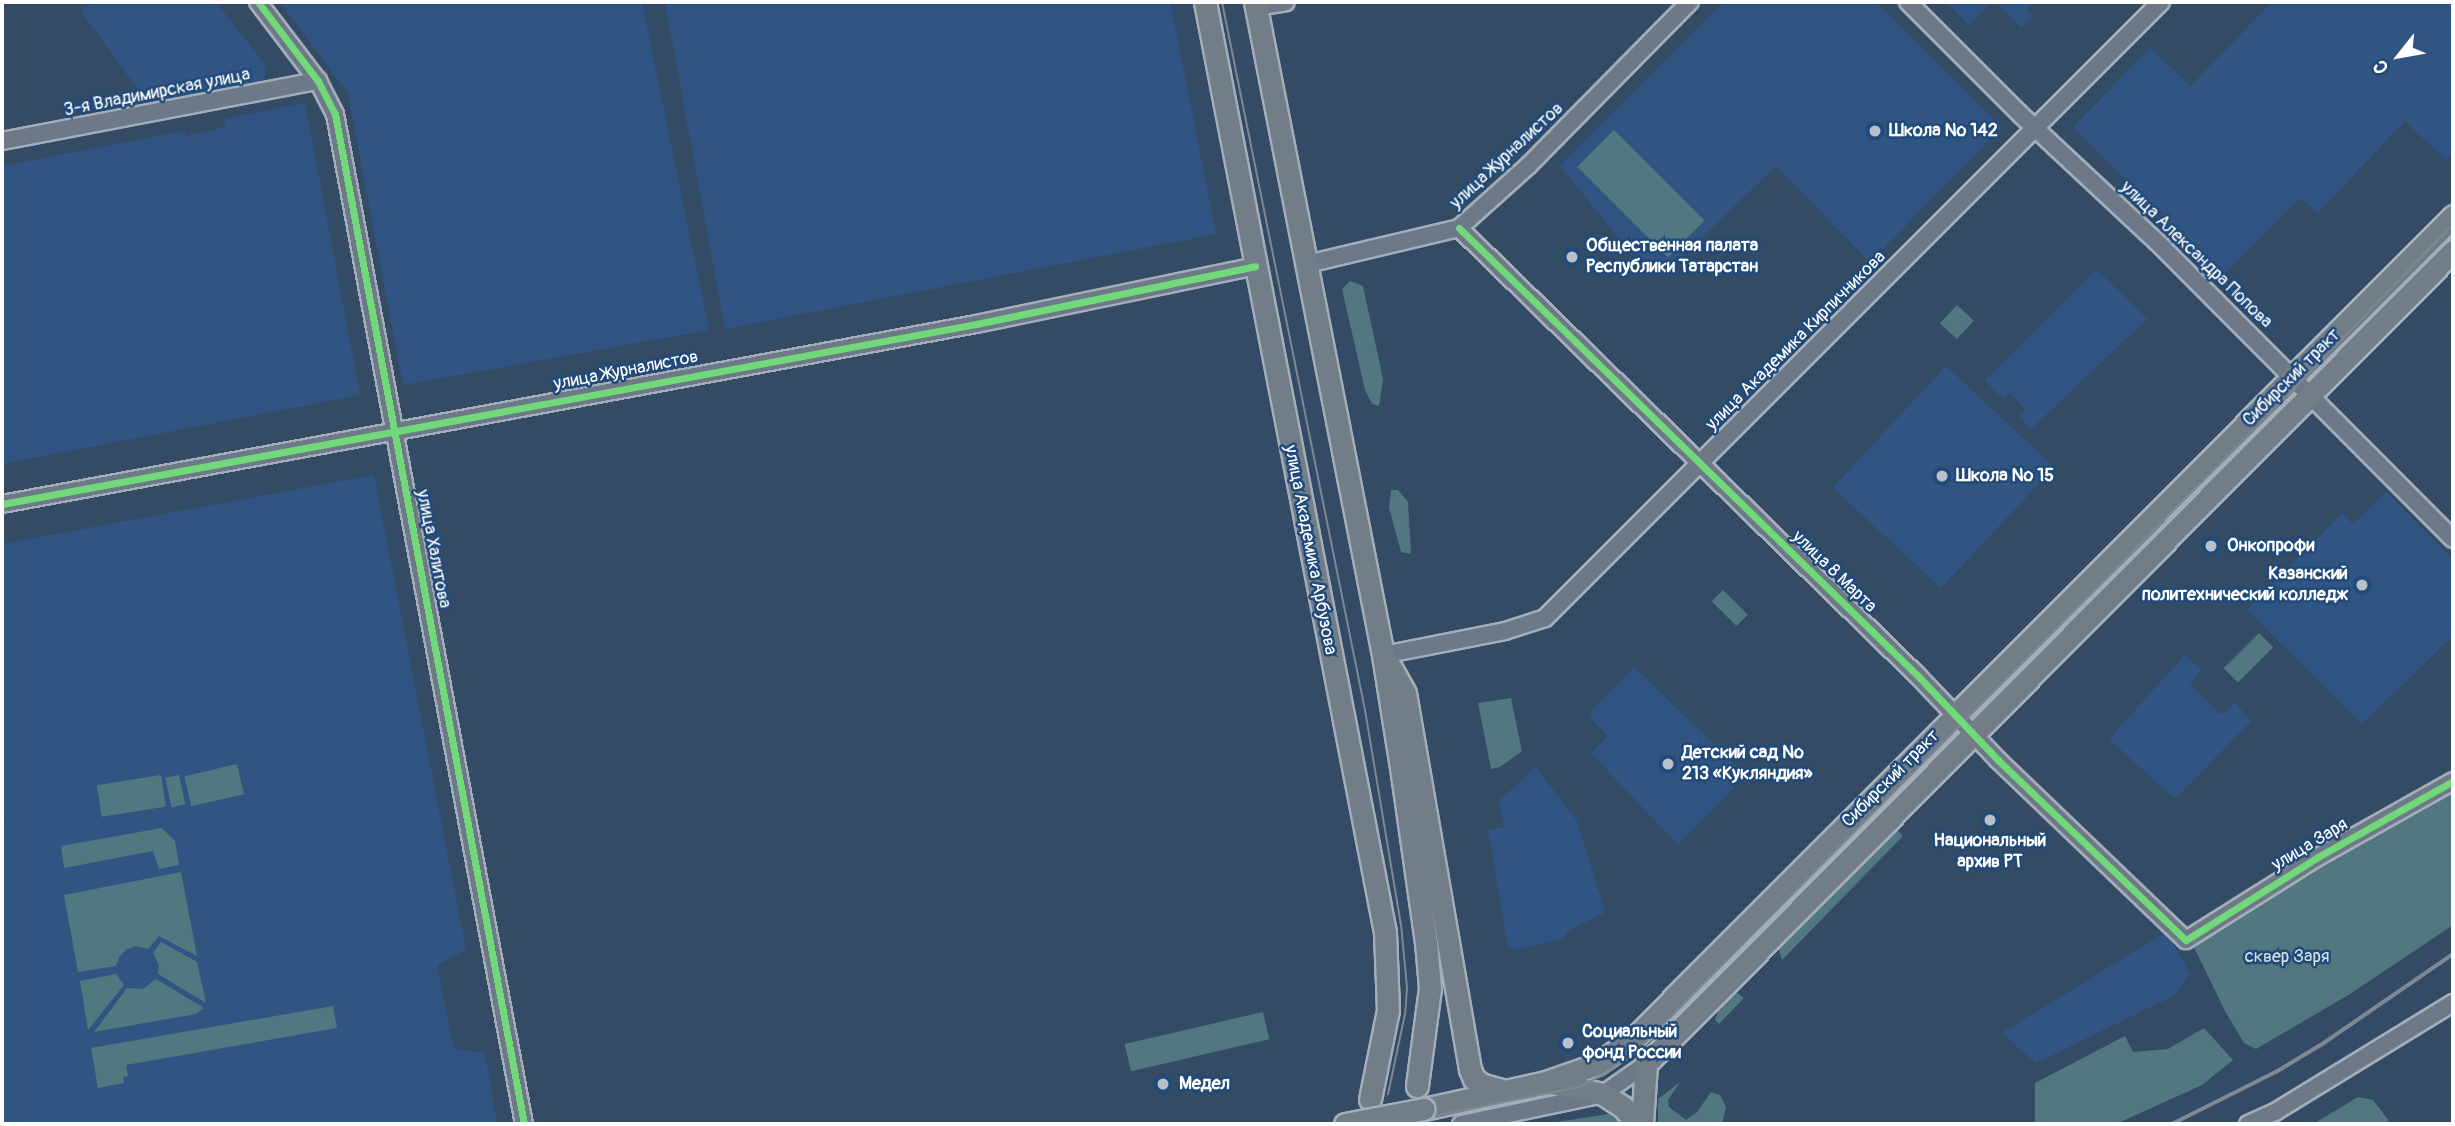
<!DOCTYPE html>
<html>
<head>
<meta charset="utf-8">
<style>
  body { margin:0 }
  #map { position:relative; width:2455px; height:1126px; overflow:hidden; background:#344b65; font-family:Pangolin,sans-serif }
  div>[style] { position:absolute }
  .built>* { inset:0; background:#315582; transform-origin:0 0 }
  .green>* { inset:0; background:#517781; transform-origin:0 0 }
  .roads { filter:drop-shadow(2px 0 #a4aeba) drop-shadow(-2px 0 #a4aeba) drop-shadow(0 2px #a4aeba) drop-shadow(0 -2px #a4aeba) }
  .minor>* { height:16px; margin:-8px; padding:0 8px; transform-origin:8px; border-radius:8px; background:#6d7986 }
  .major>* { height:21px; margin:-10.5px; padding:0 10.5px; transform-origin:10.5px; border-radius:10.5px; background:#727d88 }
  .tram>* { height:2px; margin:-1px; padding:0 1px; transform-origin:1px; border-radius:1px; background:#7e8895 }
  .rail>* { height:3.5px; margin:-1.75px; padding:0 1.75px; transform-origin:1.75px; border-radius:1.75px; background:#7e8895 }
  .bridges { filter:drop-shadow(2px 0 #a4aeba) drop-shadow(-2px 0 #a4aeba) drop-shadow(0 2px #a4aeba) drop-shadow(0 -2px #a4aeba) }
  .major-bridge>* { height:21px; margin:-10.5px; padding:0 10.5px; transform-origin:10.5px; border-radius:10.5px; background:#727d88 }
  .cycleway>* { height:7px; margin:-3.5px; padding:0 3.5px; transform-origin:3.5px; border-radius:3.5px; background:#71d979 }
  .dots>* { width:19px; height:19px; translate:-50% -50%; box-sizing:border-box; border:4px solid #1f4a7a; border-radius:50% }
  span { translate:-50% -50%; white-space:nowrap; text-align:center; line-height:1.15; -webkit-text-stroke:5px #1f4a7a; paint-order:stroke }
  .street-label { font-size:18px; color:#fff }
  .poi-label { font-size:18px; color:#fff; font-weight:700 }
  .left { translate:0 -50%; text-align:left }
  .right { translate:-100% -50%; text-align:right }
  .park-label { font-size:18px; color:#d4dfe0 }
  .frame { position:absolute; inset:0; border:4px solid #fff; pointer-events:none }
  .north { position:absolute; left:2364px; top:21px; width:70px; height:70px; -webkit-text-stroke:5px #1f4a7a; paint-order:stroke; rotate:239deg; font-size:19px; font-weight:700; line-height:28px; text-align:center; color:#fff }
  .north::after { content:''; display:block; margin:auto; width:24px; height:32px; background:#fff; clip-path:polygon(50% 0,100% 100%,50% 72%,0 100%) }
</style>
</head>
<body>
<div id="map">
  <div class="built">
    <div style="clip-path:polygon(93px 2px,216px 2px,266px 66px,264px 82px,149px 105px,81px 11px)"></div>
    <div style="clip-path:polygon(280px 2px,642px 2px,709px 330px,403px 385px,348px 93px)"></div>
    <div style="clip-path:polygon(665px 2px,1170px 2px,1216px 234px,725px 329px)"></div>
    <div style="clip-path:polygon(1724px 2px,1875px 2px,2002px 127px,1870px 262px,1776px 166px,1676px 262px,1649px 275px,1560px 166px)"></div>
    <div style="clip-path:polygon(1946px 2px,1991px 2px,1969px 25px)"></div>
    <div style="clip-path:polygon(1995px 2px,2033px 2px,2026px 9px,2033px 16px,2021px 28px)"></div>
    <div style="clip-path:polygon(2272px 2px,2453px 2px,2453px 152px,2446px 160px,2405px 121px,2318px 213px,2299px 198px,2222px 276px,2073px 127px,2150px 48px,2191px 86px)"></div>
    <div style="clip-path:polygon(305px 103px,360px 395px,2px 464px,2px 166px,184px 131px,186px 136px,226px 127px,224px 119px)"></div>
    <div style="clip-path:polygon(2097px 270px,2147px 319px,2031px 429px,2019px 416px,2026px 410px,2010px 393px,2003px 399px,1985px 380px)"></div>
    <div style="left:1946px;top:366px;width:148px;height:166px;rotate:43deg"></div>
    <div style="clip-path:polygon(374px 475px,466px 950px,437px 965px,454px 1049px,485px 1053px,497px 1124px,2px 1124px,2px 823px,5px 822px,2px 805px,2px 544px)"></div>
    <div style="clip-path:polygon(2386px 492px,2453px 560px,2453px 636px,2362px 724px,2247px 610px,2342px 513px,2353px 524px)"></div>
    <div style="clip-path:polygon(2185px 655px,2202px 670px,2190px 683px,2221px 715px,2235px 703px,2251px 721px,2175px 799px,2109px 739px)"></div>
    <div style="clip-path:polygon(1634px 667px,1746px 775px,1678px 845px,1591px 753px,1608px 736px,1588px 715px)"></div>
    <div style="clip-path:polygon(1536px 767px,1577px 821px,1605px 912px,1568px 931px,1563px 939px,1520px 949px,1508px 947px,1488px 830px,1504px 827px,1499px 801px)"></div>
    <div style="clip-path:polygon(2166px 932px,2190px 974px,2175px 995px,2036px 1063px,2002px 1033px)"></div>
  </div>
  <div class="green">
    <div style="left:1614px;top:130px;width:128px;height:52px;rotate:45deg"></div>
    <div style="clip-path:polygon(1350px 281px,1363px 286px,1383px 379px,1379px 406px,1372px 404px,1365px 390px,1342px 289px)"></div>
    <div style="left:1957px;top:305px;width:23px;height:25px;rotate:43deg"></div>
    <div style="clip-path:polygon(1391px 490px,1398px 490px,1408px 502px,1411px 554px,1401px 552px,1389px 508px)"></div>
    <div style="left:1723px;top:590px;width:35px;height:16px;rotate:45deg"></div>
    <div style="left:2259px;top:633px;width:20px;height:50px;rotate:45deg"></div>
    <div style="clip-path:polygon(1511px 698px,1522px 751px,1500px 767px,1491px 769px,1478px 703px)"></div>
    <div style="left:237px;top:764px;width:31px;height:54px;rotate:77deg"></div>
    <div style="left:161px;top:775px;width:32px;height:65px;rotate:81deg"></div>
    <div style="left:179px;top:775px;width:30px;height:14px;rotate:78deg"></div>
    <div style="clip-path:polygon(2453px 788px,2453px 925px,2350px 994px,2256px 1049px,2244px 1043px,2225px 1011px,2191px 941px)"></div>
    <div style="clip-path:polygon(1895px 827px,1903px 836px,1782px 960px,1777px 945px)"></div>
    <div style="clip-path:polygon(162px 828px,175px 841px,179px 865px,159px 869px,153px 851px,64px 868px,61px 846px)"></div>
    <div style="clip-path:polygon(181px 872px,197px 956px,159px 936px,148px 949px,136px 946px,127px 949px,119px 957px,116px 966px,78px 972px,64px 895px)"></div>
    <div style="clip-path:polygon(161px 942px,197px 962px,206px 1003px,158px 974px,159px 965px,153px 953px)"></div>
    <div style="clip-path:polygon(116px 974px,124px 985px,88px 1030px,80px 981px)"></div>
    <div style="clip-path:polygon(156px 979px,204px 1008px,196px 1014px,94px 1032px,127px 988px,143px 989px)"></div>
    <div style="clip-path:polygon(1733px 990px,1744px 998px,1719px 1024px,1715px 1020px,1721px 1004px)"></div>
    <div style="clip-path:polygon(333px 1006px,337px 1028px,126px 1065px,128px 1076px,123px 1077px,124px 1083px,98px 1088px,91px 1048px)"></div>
    <div style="left:1263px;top:1012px;width:28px;height:142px;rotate:77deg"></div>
    <div style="clip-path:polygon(2204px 1028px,2233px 1060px,2202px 1085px,2116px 1124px,2035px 1124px,2035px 1083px,2125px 1036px,2133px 1052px,2168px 1049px)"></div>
    <div style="clip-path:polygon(1680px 1082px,1668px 1100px,1669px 1107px,1686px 1120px,1697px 1112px,1711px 1092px,1720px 1095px,1726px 1107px,1722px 1124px,1658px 1124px,1658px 1099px)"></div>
    <div style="clip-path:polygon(2358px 1097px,2373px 1100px,2389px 1121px,2383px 1124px,2313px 1124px)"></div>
    <div style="clip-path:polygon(1609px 1114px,1622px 1124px,1543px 1124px)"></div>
  </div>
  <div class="roads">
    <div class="minor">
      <div style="left:258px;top:2px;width:99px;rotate:52.8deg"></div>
      <div style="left:318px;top:81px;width:37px;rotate:63deg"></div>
      <div style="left:335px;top:114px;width:1028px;rotate:79.4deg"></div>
      <div style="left:1908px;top:2px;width:158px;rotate:45deg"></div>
      <div style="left:2020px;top:114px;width:195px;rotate:43.1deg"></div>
      <div style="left:2162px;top:247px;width:412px;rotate:45.1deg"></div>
      <div style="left:1256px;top:7px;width:30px;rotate:-9deg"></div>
      <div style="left:2px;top:141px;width:322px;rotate:-10.8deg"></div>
      <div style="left:1459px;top:228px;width:641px;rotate:44.31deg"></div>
      <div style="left:1918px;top:676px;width:116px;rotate:46.4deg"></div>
      <div style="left:1998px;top:760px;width:260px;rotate:43.8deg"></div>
      <div style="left:2186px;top:940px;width:154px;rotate:-32.2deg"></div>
      <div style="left:2316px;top:858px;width:157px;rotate:-29.3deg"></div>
      <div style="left:1307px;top:264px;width:156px;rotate:-13.3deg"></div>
      <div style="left:1459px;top:228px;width:94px;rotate:-42deg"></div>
      <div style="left:1529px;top:165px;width:229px;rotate:-45.4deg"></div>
      <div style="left:2px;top:504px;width:990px;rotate:-10.47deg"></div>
      <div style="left:976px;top:324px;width:285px;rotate:-11.7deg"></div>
      <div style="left:1383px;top:655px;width:124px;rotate:-11.1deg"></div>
      <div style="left:1505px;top:631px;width:42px;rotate:-18deg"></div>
      <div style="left:1545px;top:618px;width:871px;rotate:-45deg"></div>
      <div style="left:1461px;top:1124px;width:145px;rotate:-11.9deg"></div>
      <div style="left:1603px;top:1094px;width:52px;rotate:-34.9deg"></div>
      <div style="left:2248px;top:1124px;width:30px;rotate:-24deg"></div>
      <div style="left:2275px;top:1112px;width:209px;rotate:-31.5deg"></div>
    </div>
    <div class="major">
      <div style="left:1205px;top:2px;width:947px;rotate:79.05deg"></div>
      <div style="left:1385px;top:932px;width:78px;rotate:87.8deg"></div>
      <div style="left:1388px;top:1010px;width:91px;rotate:101.4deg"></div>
      <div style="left:1255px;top:2px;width:665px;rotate:78.91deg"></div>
      <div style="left:1383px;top:655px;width:121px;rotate:80.9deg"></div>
      <div style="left:1402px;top:774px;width:170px;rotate:81.9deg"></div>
      <div style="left:1426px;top:942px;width:46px;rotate:85deg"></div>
      <div style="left:1430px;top:988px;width:99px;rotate:97.6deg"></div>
      <div style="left:1390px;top:666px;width:31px;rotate:61deg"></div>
      <div style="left:1405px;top:693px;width:382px;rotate:80.2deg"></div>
      <div style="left:1470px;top:1069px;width:11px;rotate:68deg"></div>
      <div style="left:1474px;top:1079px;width:11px;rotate:34deg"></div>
      <div style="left:1483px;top:1085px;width:23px;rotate:15deg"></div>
      <div style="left:1552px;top:1083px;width:52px;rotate:12.2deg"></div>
      <div style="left:1603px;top:1094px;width:24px;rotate:33deg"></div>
      <div style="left:1623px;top:1107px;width:22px;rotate:51deg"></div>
      <div style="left:1424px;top:1109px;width:125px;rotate:-12.5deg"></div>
      <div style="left:1546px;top:1082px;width:54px;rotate:-19.4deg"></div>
      <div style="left:1597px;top:1064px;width:44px;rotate:-34.8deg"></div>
      <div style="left:1633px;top:1039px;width:1162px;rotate:-45.1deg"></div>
      <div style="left:1642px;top:1124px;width:60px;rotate:-86.2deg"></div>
      <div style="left:1646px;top:1064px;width:1146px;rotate:-45.21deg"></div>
    </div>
  </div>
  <div class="tram">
    <div style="left:1222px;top:2px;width:722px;rotate:78.58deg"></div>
    <div style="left:1365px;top:710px;width:217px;rotate:80.5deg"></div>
    <div style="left:1401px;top:924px;width:64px;rotate:84.6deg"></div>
    <div style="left:1407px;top:988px;width:26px;rotate:94deg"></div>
    <div style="left:1405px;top:1014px;width:82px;rotate:102deg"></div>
    <div style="left:1394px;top:1124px;width:189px;rotate:-11.3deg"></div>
    <div style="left:1579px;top:1087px;width:30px;rotate:-27deg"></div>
    <div style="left:1606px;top:1073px;width:44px;rotate:-36.6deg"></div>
    <div style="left:1641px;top:1047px;width:917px;rotate:-45.22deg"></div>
    <div style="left:2287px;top:396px;width:239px;rotate:-46deg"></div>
  </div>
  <div class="rail">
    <div style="left:2172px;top:1124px;width:116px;rotate:-26.6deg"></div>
    <div style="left:2276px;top:1072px;width:56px;rotate:-31.1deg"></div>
    <div style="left:2324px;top:1043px;width:157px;rotate:-34.6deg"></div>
  </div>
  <div class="bridges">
    <div class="major-bridge">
      <div style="left:1345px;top:1124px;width:80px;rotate:-10.8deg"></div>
    </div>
  </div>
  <div class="cycleway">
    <div style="left:258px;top:2px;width:99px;rotate:52.8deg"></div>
    <div style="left:318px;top:81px;width:37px;rotate:63deg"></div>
    <div style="left:335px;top:114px;width:1028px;rotate:79.4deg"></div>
    <div style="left:1459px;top:228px;width:641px;rotate:44.31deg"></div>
    <div style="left:1918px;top:676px;width:116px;rotate:46.4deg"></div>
    <div style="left:1998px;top:760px;width:260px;rotate:43.8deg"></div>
    <div style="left:2186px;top:940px;width:154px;rotate:-32.2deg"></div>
    <div style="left:2316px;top:858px;width:157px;rotate:-29.3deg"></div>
    <div style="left:2px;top:504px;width:990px;rotate:-10.47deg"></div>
    <div style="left:976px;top:324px;width:285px;rotate:-11.7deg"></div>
  </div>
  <div class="dots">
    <div style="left:1875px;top:131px;background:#b8c0c9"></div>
    <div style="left:1572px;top:257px;background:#b8c0c9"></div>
    <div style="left:1942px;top:476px;background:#b8c0c9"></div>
    <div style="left:2211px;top:546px;background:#b8c0c9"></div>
    <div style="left:2362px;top:585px;background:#b8c0c9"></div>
    <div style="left:1668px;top:764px;background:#b8c0c9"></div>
    <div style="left:1990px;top:820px;background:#b8c0c9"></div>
    <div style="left:1568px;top:1043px;background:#b8c0c9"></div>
    <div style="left:1163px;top:1084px;background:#b8c0c9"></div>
  </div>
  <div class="street-label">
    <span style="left:157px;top:93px;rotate:-11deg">3-я Владимирская улица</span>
    <span style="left:1507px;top:156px;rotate:-43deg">улица Журналистов</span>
    <span style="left:2196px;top:255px;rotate:44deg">улица Александра Попова</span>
    <span style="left:1796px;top:341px;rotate:-45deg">улица Академика Кирпичникова</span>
    <span style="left:626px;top:371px;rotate:-11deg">улица Журналистов</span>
    <span style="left:2292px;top:378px;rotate:-45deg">Сибирский тракт</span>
    <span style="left:433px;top:549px;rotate:79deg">улица Халитова</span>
    <span style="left:1310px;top:550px;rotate:79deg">улица Академика Арбузова</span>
    <span style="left:1834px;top:572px;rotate:44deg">улица 8 Марта</span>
    <span style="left:1891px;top:779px;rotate:-45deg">Сибирский тракт</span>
    <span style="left:2310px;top:845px;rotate:-31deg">улица Заря</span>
  </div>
  <div class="poi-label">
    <span class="left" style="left:1889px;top:131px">Школа № 142</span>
    <span class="left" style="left:1586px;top:257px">Общественная палата<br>Республики Татарстан</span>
    <span class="left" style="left:1956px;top:476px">Школа № 15</span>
    <span class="left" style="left:2227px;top:546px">Онкопрофи</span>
    <span class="right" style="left:2348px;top:585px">Казанский<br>политехнический колледж</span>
    <span class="left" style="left:1682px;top:764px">Детский сад №<br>213 «Кукляндия»</span>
    <span style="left:1990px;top:852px">Национальный<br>архив РТ</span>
    <span class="left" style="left:1582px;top:1043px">Социальный<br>фонд России</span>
    <span class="left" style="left:1179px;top:1084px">Медел</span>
  </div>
  <div class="park-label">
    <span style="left:2287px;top:957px">сквер Заря</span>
  </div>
  <div class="frame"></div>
  <div class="north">С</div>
</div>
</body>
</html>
